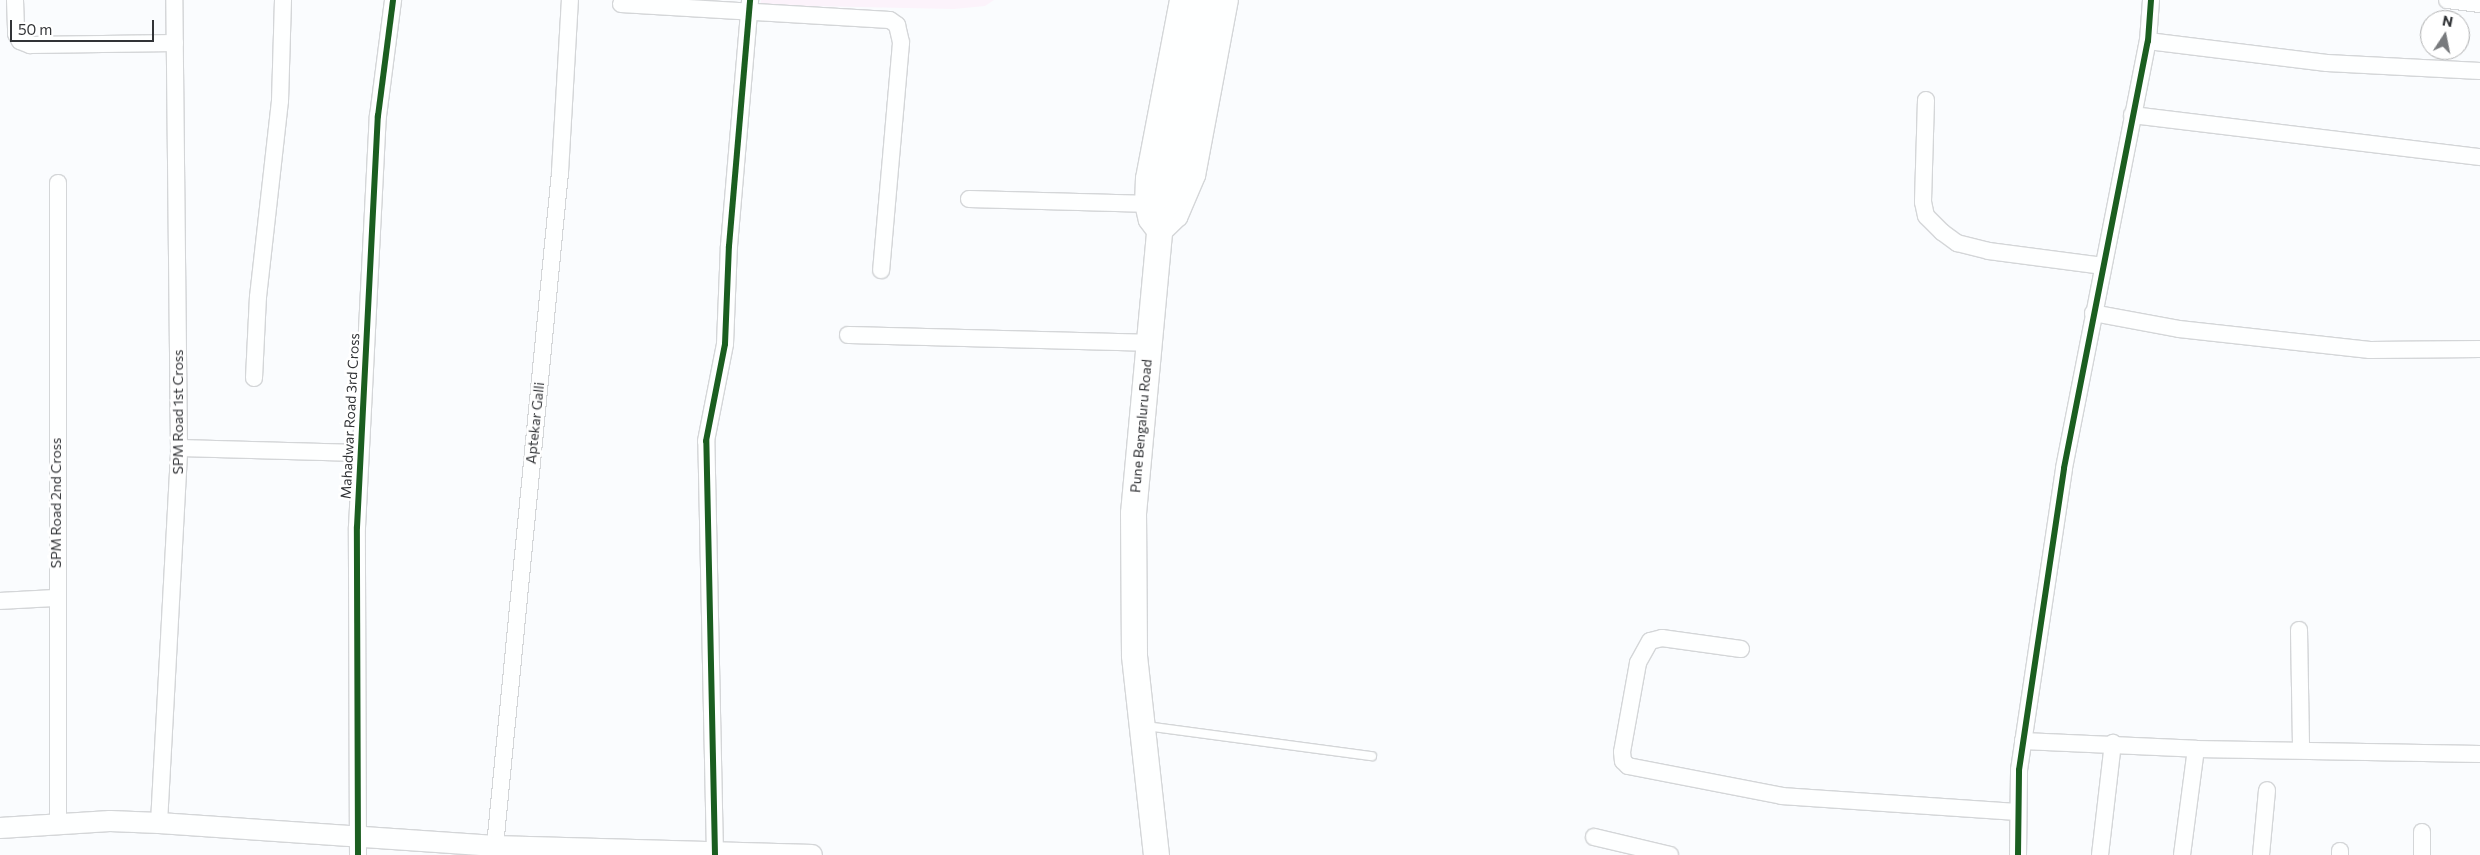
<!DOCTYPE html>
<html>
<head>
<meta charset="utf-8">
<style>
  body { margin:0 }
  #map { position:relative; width:2480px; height:855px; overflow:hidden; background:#fafcfe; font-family:Commissioner,sans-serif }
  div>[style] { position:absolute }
  .commercial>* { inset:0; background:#fcf3fb }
  .roads { filter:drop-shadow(1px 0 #d4d6d8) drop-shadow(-1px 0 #d4d6d8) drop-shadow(0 1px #d4d6d8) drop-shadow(0 -1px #d4d6d8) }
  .service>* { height:8px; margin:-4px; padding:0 4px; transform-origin:4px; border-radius:4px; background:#feffff }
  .minor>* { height:16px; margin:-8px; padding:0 8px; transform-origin:8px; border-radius:8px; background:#feffff }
  .tertiary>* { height:20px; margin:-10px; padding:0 10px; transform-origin:10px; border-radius:10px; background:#feffff }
  .primary>* { height:25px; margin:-12.5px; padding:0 12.5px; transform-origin:12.5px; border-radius:12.5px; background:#feffff }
  .cycleway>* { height:6px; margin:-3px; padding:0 3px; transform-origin:3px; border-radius:3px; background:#1b5e20 }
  span { translate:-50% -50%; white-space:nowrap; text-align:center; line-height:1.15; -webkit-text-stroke:5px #fff; paint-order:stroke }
  .street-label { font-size:14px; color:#323437 }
  .north { position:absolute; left:2420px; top:10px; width:50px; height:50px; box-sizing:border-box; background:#fff; border:1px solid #adaeaf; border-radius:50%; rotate:11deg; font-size:14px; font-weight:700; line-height:20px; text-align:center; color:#323437 }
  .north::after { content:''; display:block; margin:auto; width:18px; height:22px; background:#787a7d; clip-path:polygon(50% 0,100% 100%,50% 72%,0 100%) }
  .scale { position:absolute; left:10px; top:20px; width:144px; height:22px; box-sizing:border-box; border:2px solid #323437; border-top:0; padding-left:6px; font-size:15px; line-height:18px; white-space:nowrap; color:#323437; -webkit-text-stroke:4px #fff; paint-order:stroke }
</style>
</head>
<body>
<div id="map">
  <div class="commercial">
    <div style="clip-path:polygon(761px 0,994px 0,985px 6px,954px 9px,760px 5px)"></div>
  </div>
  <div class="roads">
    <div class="service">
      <div style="left:1146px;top:726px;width:228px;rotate:7.6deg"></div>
    </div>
    <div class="minor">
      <div style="left:15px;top:0;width:34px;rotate:88deg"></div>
      <div style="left:16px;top:34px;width:8px;rotate:60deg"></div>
      <div style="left:20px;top:41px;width:11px;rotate:22deg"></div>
      <div style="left:30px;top:45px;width:145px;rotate:-0.8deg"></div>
      <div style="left:1178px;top:0;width:181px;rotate:100.8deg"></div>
      <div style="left:1144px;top:178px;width:26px;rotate:92deg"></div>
      <div style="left:1143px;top:204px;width:17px;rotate:77deg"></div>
      <div style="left:1147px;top:221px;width:20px;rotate:53deg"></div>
      <div style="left:1159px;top:237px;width:28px;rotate:-44deg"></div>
      <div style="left:1179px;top:218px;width:46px;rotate:-66.8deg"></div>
      <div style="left:1197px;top:176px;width:179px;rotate:-79.4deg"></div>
      <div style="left:2447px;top:0;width:33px;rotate:7deg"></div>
      <div style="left:621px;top:4px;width:269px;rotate:3.4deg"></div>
      <div style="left:890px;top:20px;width:9px;rotate:36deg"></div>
      <div style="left:897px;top:25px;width:18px;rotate:77deg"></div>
      <div style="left:901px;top:43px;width:228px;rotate:95deg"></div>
      <div style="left:2148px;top:41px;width:180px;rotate:7deg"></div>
      <div style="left:2327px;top:63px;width:153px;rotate:3deg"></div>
      <div style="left:1926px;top:100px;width:102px;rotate:91.7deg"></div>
      <div style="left:1923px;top:202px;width:14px;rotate:78deg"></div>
      <div style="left:1926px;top:216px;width:23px;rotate:45deg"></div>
      <div style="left:1942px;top:232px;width:19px;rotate:36deg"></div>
      <div style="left:1957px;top:243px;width:33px;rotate:14deg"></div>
      <div style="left:1989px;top:251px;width:115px;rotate:7.5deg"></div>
      <div style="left:2132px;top:115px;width:351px;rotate:6.9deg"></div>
      <div style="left:58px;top:183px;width:640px;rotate:90deg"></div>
      <div style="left:969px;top:199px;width:174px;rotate:1.6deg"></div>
      <div style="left:2093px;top:313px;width:87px;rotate:10.5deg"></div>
      <div style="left:2179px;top:329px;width:192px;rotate:6.3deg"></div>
      <div style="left:2370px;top:350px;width:110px;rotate:-0.5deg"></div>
      <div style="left:848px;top:335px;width:300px;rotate:1.5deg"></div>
      <div style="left:254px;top:378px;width:81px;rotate:-87.2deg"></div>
      <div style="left:258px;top:297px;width:197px;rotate:-83.6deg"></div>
      <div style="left:280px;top:101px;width:101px;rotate:-88.3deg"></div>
      <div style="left:179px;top:448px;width:181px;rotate:1.6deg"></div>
      <div style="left:0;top:601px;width:56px;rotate:-3.1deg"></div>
      <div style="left:2299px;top:630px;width:118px;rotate:89deg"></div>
      <div style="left:1741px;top:649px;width:80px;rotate:-172.1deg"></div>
      <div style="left:1662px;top:638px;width:12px;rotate:166deg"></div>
      <div style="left:1650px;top:641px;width:25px;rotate:119deg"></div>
      <div style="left:1638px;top:663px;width:90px;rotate:100.2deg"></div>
      <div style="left:1622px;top:752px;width:9px;rotate:84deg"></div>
      <div style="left:1623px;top:761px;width:7px;rotate:45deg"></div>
      <div style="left:1628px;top:766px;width:157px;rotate:11deg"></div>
      <div style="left:1782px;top:796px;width:235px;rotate:3.9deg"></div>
      <div style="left:2023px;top:741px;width:173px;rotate:2.6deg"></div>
      <div style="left:2196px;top:749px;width:284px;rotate:1deg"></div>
      <div style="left:159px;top:823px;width:376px;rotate:-86.9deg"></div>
      <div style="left:179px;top:448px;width:448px;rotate:-90.6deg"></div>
      <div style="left:1594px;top:837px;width:78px;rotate:13.3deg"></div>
      <div style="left:495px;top:846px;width:677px;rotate:-84.49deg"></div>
      <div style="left:560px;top:172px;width:172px;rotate:-86.7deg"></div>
      <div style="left:358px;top:855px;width:328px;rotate:-90.2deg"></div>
      <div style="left:357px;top:527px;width:412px;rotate:-87.1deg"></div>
      <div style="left:378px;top:116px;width:117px;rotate:-82.6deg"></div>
      <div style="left:715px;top:855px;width:414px;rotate:-91.2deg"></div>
      <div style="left:706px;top:441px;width:99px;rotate:-78.9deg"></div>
      <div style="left:725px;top:344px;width:98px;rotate:-87.7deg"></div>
      <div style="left:729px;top:246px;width:247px;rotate:-85.1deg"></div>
      <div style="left:2018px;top:855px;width:85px;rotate:-89.3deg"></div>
      <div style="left:2019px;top:770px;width:305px;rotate:-81.5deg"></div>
      <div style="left:2064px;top:468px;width:435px;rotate:-78.9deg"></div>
      <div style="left:2148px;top:41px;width:41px;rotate:-85.8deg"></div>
      <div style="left:2100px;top:855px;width:113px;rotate:-83.4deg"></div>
      <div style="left:2182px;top:855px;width:107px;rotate:-82.5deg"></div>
      <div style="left:2261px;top:855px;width:65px;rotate:-84.7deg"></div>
      <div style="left:2340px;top:855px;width:4px;rotate:-90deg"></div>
      <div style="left:2422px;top:855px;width:23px;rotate:-90deg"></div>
    </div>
    <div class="tertiary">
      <div style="left:0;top:828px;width:110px;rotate:-3.6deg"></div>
      <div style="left:110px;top:821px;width:49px;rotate:2.3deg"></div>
      <div style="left:159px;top:823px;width:337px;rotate:3.9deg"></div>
      <div style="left:495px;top:846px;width:317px;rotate:1.6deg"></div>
    </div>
    <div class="primary">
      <div style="left:1161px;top:214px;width:19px;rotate:-47deg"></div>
      <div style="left:1174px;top:200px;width:204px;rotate:-79.2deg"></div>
      <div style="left:1156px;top:855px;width:201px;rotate:-96.3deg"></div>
      <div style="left:1134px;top:655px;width:142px;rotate:-90.4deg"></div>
      <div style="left:1133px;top:513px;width:300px;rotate:-84.7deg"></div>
      <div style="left:1161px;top:214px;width:18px;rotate:-106deg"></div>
      <div style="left:1156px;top:197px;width:200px;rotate:-79.9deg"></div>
    </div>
  </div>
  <div class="cycleway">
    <div style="left:358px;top:855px;width:328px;rotate:-90.2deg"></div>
    <div style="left:357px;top:527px;width:412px;rotate:-87.1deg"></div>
    <div style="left:378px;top:116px;width:117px;rotate:-82.6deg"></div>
    <div style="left:715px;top:855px;width:414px;rotate:-91.2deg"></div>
    <div style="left:706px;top:441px;width:99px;rotate:-78.9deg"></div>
    <div style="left:725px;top:344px;width:98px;rotate:-87.7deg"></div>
    <div style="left:729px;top:246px;width:247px;rotate:-85.1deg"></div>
    <div style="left:2018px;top:855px;width:85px;rotate:-89.3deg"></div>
    <div style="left:2019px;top:770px;width:305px;rotate:-81.5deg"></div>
    <div style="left:2064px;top:468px;width:435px;rotate:-78.9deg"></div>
    <div style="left:2148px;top:41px;width:41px;rotate:-85.8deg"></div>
  </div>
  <div class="street-label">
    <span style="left:178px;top:412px;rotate:-90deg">SPM Road 1st Cross</span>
    <span style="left:350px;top:416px;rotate:-87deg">Mahadwar Road 3rd Cross</span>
    <span style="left:535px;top:423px;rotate:-84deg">Aptekar Galli</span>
    <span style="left:1141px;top:426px;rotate:-85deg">Pune Bengaluru Road</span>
    <span style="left:56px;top:503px;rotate:-90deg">SPM Road 2nd Cross</span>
  </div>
  <div class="north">N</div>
  <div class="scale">50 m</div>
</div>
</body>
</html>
